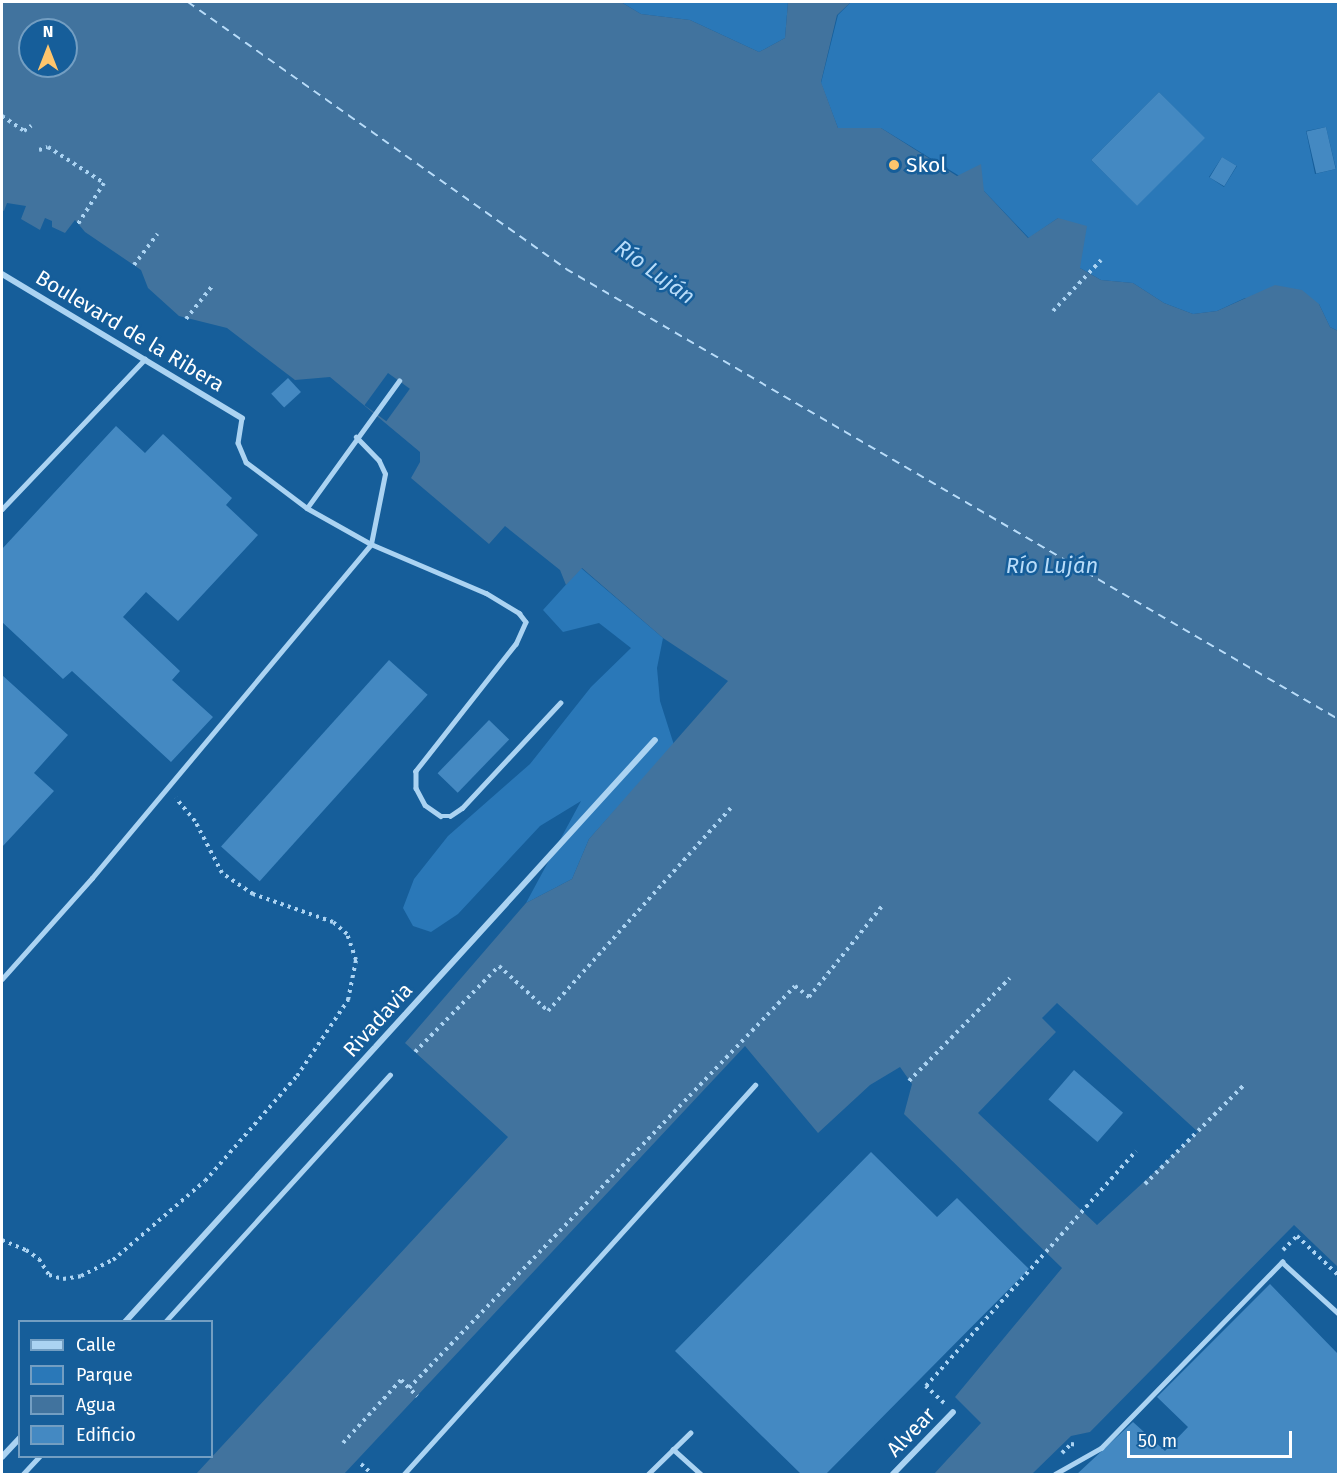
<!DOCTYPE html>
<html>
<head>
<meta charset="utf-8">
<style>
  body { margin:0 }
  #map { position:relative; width:1340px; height:1476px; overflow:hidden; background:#165e9a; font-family:"Fira Sans",sans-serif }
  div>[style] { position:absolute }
  .green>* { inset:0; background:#2a78b8 }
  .water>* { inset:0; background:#41739e }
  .pier>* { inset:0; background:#165e9a; transform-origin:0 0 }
  .ferry>* { height:1.5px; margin-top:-0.75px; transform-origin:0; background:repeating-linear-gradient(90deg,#b8dcf9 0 8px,transparent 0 14px) }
  .building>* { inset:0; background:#4489c2; transform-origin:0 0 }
  .path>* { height:4px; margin-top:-2px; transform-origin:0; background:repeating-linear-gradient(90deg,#abd3f2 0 3px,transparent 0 7.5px) }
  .service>* { height:4.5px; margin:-2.25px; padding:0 2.25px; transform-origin:2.25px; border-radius:2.25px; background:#abd3f2 }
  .minor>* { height:6px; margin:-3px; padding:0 3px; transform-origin:3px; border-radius:3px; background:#abd3f2 }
  .dots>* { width:16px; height:16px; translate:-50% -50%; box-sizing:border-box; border:3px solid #165e9a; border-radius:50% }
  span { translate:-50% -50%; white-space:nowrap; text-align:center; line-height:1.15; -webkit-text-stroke:5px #165e9a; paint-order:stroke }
  .poi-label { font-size:21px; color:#fff }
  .left { translate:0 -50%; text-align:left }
  .street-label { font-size:21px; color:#fff }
  .water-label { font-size:22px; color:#b8dcf9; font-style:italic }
  .frame { position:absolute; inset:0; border:3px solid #fff; pointer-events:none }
  .legend { position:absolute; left:18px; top:1320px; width:195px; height:138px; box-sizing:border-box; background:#165e9a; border:2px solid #739ec2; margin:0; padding:8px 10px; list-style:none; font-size:18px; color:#fff }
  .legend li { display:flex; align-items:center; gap:12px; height:30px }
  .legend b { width:30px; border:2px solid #739ec2 }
  .north { position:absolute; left:18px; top:18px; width:60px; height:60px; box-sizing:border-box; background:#165e9a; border:2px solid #739ec2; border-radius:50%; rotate:0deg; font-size:16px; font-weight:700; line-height:24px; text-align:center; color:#fff }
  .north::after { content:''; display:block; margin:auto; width:21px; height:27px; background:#ffc56c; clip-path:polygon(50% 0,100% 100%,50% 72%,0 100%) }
  .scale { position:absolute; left:1127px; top:1431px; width:165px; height:27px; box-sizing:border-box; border:3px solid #fff; border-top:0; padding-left:8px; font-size:18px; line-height:21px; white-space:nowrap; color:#fff; -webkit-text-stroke:4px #165e9a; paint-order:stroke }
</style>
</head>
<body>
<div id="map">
  <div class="green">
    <div style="clip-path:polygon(621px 2px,788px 2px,785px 38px,759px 52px,690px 20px,641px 14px)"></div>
    <div style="clip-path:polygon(evenodd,851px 2px,1338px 2px,1338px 331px,1330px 327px,1319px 304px,1245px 298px,1217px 311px,1193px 314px,1164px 303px,1133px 283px,1101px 280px,1080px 268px,1058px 218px,1029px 238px,984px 191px,881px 128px,838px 128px,821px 83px,838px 15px,851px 2px,1159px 92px,1204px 138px,1137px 205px,1091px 160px,1159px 92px,851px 2px,1326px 127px,1336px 169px,1315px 174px,1306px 131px,1326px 127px,851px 2px,1222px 157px,1237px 166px,1224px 187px,1209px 177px,1222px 157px)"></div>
    <div style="clip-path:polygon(581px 568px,663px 638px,657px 668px,660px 701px,674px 745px,589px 839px,572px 879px,526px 903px,581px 801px,540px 826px,458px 914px,431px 932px,413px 926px,403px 908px,414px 879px,448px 836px,530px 764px,591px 687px,631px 648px,599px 623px,563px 632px,543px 610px)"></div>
  </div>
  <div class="water">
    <div style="clip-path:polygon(evenodd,2px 2px,621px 2px,641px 14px,690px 20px,759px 52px,785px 38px,788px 2px,851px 2px,837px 15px,821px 82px,838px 128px,881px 128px,957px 176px,981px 164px,984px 191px,1028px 238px,1058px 218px,1087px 226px,1080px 268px,1101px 280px,1133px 283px,1164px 303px,1193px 314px,1217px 311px,1275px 285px,1302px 290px,1319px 304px,1330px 327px,1338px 331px,1338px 1267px,1294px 1225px,1090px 1432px,1071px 1436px,1032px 1474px,934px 1474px,981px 1423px,955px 1397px,1062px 1268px,904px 1114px,912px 1084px,900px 1067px,870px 1085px,818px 1133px,745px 1046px,344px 1474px,196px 1474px,508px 1137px,405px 1043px,526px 903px,572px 879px,589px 839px,728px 681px,663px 638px,582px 568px,566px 585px,560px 570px,505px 526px,489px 544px,411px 478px,420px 462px,420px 452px,330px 377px,295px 380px,227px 328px,179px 316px,148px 288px,141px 270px,85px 232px,75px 220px,65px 233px,52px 227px,52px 221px,45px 218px,40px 230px,21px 219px,26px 206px,7px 203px,4px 211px,2px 210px,2px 2px,30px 30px,66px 30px,66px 66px,30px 66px,30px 30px,2px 2px,1057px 1003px,1198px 1132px,1097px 1225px,978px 1113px,1056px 1032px,1042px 1018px,1057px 1003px)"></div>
  </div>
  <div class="pier">
    <div style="left:388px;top:373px;width:27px;height:40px;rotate:36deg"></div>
  </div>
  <div class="ferry">
    <div style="left:188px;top:2px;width:463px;rotate:35.2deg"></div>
    <div style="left:566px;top:269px;width:894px;rotate:30.24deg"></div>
  </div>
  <div class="building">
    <div style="left:1159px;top:92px;width:65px;height:96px;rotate:45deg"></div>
    <div style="left:1326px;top:127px;width:43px;height:20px;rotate:77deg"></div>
    <div style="left:1222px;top:157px;width:17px;height:24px;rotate:31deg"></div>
    <div style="left:288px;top:378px;width:19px;height:23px;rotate:47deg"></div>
    <div style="clip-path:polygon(116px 426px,145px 453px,163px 434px,232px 498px,226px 505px,258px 535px,178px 621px,146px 592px,123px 617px,180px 671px,172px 680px,213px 717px,171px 762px,72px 671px,63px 679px,2px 622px,2px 549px)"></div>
    <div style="left:389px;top:660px;width:52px;height:251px;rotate:42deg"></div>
    <div style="clip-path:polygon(2px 675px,68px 735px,34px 773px,54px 791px,2px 847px)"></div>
    <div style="left:489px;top:720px;width:28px;height:74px;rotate:44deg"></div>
    <div style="left:1074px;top:1070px;width:65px;height:39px;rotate:41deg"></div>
    <div style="clip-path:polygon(871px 1152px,937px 1217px,957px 1198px,1029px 1269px,826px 1474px,801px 1474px,675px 1351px)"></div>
    <div style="clip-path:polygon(1270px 1284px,1338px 1354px,1338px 1474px,1077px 1474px,1133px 1422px,1165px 1451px,1188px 1427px,1157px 1397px)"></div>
  </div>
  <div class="path">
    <div style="left:2px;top:116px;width:27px;rotate:34deg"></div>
    <div style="left:24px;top:131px;width:9px;rotate:-36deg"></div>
    <div style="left:39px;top:150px;width:9px;rotate:-18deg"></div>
    <div style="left:48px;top:147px;width:67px;rotate:32.7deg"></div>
    <div style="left:104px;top:183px;width:49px;rotate:122.4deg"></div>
    <div style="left:134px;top:265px;width:39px;rotate:-53deg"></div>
    <div style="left:1053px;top:311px;width:70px;rotate:-46.7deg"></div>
    <div style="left:186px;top:319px;width:43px;rotate:-51.5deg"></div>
    <div style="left:415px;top:1052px;width:120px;rotate:-45.7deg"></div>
    <div style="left:499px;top:966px;width:67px;rotate:42.6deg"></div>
    <div style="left:548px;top:1011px;width:273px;rotate:-48deg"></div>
    <div style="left:909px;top:1081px;width:144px;rotate:-45.6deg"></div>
    <div style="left:1145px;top:1184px;width:140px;rotate:-45deg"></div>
    <div style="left:2px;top:1240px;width:26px;rotate:23deg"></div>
    <div style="left:26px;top:1250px;width:16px;rotate:35deg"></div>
    <div style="left:39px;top:1259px;width:19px;rotate:58deg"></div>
    <div style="left:49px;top:1275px;width:15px;rotate:16deg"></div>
    <div style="left:63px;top:1279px;width:18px;rotate:-9deg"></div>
    <div style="left:81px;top:1276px;width:36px;rotate:-27deg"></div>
    <div style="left:113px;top:1260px;width:121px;rotate:-40.7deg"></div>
    <div style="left:205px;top:1181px;width:140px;rotate:-48.8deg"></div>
    <div style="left:297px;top:1076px;width:92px;rotate:-56.1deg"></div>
    <div style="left:348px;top:1000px;width:41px;rotate:-78.7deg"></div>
    <div style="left:356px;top:960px;width:28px;rotate:-109deg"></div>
    <div style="left:347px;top:934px;width:18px;rotate:-139deg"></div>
    <div style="left:333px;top:922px;width:85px;rotate:-160.7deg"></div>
    <div style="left:253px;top:894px;width:37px;rotate:-146deg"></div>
    <div style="left:222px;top:873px;width:59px;rotate:-117.4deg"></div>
    <div style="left:195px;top:821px;width:30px;rotate:-130deg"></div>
    <div style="left:1283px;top:1250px;width:20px;rotate:-45deg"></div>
    <div style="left:1297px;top:1236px;width:57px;rotate:43.6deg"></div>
    <div style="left:409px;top:1388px;width:557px;rotate:-46.16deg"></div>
    <div style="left:795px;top:986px;width:18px;rotate:38deg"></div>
    <div style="left:809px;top:997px;width:118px;rotate:-51.2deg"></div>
    <div style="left:944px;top:1403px;width:25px;rotate:-137deg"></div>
    <div style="left:926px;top:1386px;width:315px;rotate:-48.2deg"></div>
    <div style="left:343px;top:1443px;width:86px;rotate:-47.4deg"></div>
    <div style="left:401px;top:1380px;width:23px;rotate:45deg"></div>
    <div style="left:1062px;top:1453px;width:13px;rotate:-45deg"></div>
    <div style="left:1071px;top:1444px;width:7px;rotate:8deg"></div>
    <div style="left:361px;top:1464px;width:15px;rotate:42deg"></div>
  </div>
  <div class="service">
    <div style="left:242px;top:418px;width:25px;rotate:99deg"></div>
    <div style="left:238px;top:443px;width:21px;rotate:67deg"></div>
    <div style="left:246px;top:462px;width:76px;rotate:37deg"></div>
    <div style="left:307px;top:508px;width:73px;rotate:29.4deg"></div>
    <div style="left:371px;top:544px;width:71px;rotate:-78.7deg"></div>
    <div style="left:385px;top:474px;width:14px;rotate:-115deg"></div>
    <div style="left:379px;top:461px;width:33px;rotate:-134deg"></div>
    <div style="left:307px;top:508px;width:157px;rotate:-54.1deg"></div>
    <div style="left:2px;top:509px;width:207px;rotate:-46.4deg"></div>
    <div style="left:2px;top:979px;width:135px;rotate:-48.3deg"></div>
    <div style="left:92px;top:878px;width:435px;rotate:-50.1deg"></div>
    <div style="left:371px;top:544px;width:125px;rotate:23.1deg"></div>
    <div style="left:486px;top:593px;width:39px;rotate:31deg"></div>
    <div style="left:519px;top:613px;width:11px;rotate:52deg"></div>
    <div style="left:526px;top:622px;width:24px;rotate:114deg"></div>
    <div style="left:516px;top:644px;width:162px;rotate:128.2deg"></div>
    <div style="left:416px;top:771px;width:17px;rotate:90deg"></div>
    <div style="left:416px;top:788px;width:19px;rotate:62deg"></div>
    <div style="left:425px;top:805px;width:19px;rotate:35deg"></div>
    <div style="left:441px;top:816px;width:9px"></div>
    <div style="left:450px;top:816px;width:14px;rotate:-34deg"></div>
    <div style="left:462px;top:808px;width:144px;rotate:-47deg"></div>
    <div style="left:165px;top:1322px;width:334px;rotate:-47.7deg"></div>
    <div style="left:673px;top:1449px;width:38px;rotate:42deg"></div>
    <div style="left:23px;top:1474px;width:25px;rotate:-47deg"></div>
    <div style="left:404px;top:1474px;width:524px;rotate:-47.94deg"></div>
    <div style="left:648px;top:1474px;width:59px;rotate:-44.3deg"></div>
    <div style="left:1055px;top:1474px;width:53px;rotate:-29.5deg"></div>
    <div style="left:1101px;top:1448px;width:260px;rotate:-45.8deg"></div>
    <div style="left:1282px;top:1262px;width:76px;rotate:42.3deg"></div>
  </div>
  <div class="minor">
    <div style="left:2px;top:274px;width:280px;rotate:31deg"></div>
    <div style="left:125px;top:1322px;width:787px;rotate:-47.68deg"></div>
    <div style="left:2px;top:1457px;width:26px;rotate:-47deg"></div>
    <div style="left:893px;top:1474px;width:86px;rotate:-45.9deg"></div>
  </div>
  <div class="dots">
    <div style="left:894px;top:165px;background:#ffc56c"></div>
  </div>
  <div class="poi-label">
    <span class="left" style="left:906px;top:165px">Skol</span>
  </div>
  <div class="street-label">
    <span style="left:130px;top:331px;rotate:31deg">Boulevard de la Ribera</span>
    <span style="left:378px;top:1020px;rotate:-48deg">Rivadavia</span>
    <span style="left:911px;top:1432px;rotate:-46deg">Alvear</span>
  </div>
  <div class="water-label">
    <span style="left:655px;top:272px;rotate:36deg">Río Luján</span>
    <span style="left:1052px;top:566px">Río Luján</span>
  </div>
  <div class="frame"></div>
  <ul class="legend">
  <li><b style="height:8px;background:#abd3f2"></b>Calle</li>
  <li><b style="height:16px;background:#2a78b8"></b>Parque</li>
  <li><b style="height:16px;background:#41739e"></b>Agua</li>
  <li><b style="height:16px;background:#4489c2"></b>Edificio</li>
  </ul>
  <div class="north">N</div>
  <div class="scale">50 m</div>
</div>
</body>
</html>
